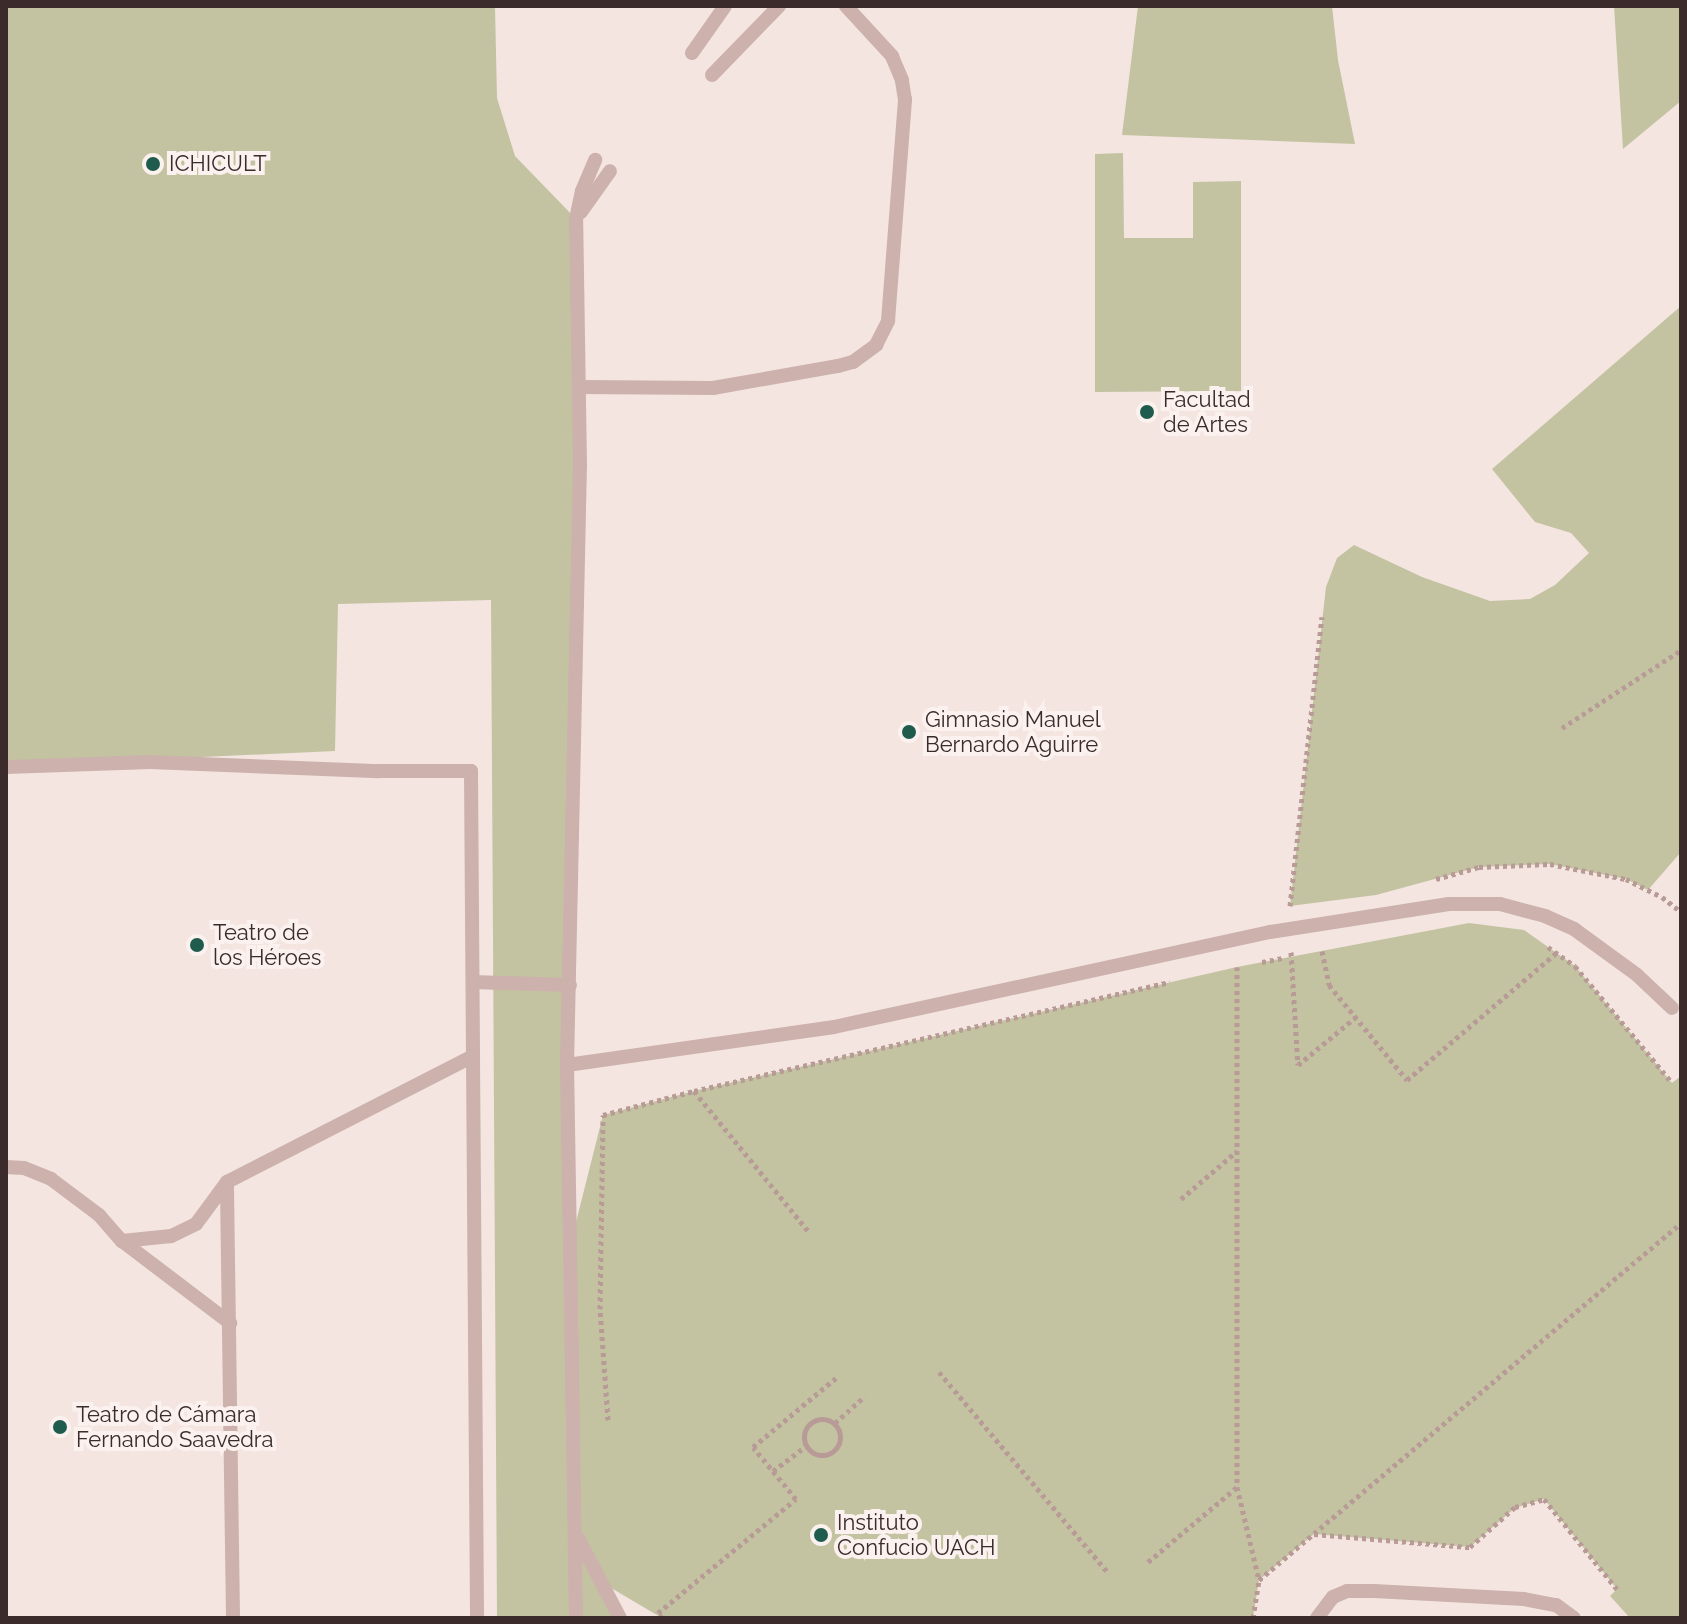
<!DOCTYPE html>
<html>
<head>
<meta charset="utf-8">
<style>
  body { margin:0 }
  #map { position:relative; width:1687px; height:1624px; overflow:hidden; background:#f4e5e1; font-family:Raleway,sans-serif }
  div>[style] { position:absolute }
  .green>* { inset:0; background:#c3c3a1 }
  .path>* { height:5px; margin-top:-2.5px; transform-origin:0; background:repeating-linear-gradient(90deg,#b89a97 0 4px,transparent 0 8px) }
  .path>.ring { margin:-2.5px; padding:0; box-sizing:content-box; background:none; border:5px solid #b89a97; border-radius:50% }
  .lane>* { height:14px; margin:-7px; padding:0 7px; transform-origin:7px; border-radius:7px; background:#ccb1ad }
  .dots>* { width:22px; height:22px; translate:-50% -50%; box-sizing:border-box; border:4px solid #fbf1ee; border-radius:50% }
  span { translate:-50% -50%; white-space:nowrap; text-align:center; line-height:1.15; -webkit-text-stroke:8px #fbf1ee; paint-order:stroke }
  .poi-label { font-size:22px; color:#3b2b2b }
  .left { translate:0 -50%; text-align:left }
  .frame { position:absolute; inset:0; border:8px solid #3b2b2b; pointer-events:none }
</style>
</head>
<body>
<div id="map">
  <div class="green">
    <div style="clip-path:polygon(6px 6px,495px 6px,497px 98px,515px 156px,576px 219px,570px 1246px,603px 1115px,694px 1091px,1237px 967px,1469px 923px,1524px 930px,1575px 966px,1672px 1083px,1681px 1076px,1681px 1618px,1630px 1618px,1610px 1596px,1617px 1589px,1544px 1499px,1515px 1508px,1470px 1547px,1314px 1534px,1259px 1580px,1253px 1618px,662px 1618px,601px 1582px,620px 1618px,497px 1618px,491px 600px,338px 604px,335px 751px,6px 766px)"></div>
    <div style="clip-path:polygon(1138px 6px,1332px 6px,1338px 60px,1355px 144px,1122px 135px)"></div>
    <div style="clip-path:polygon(1614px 6px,1681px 6px,1681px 101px,1623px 149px)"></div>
    <div style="clip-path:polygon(1123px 153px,1124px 238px,1193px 238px,1193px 182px,1241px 181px,1241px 391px,1095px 392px,1095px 154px)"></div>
    <div style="clip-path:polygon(1681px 306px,1681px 852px,1648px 890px,1626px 879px,1550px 864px,1479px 867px,1376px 895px,1290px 906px,1326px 587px,1337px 558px,1354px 545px,1422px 577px,1490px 601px,1530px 599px,1555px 585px,1589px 553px,1571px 533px,1535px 522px,1492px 469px)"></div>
  </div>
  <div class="path">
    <div style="left:1562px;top:728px;width:142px;rotate:-33.2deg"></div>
    <div style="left:1436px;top:879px;width:45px;rotate:-15.6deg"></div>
    <div style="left:1479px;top:867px;width:71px;rotate:-2.4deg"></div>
    <div style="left:1550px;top:864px;width:77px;rotate:11.2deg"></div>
    <div style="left:1626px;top:879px;width:40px;rotate:26.6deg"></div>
    <div style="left:1662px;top:897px;width:24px;rotate:38deg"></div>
    <div style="left:1290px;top:906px;width:291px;rotate:-83.7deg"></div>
    <div style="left:1548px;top:947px;width:33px;rotate:35deg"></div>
    <div style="left:1575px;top:966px;width:152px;rotate:50.3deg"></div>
    <div style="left:1322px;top:951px;width:35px;rotate:78deg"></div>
    <div style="left:1329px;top:985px;width:123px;rotate:50.6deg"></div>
    <div style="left:1407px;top:1080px;width:196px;rotate:-40.4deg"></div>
    <div style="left:1291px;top:952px;width:113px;rotate:86.5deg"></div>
    <div style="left:1298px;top:1065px;width:75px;rotate:-39.6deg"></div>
    <div style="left:1262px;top:962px;width:21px;rotate:-11deg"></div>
    <div style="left:1237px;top:967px;width:520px;rotate:90deg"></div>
    <div style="left:1237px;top:1487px;width:96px;rotate:76.7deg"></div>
    <div style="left:694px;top:1091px;width:183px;rotate:50.8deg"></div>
    <div style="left:1181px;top:1199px;width:74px;rotate:-40.6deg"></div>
    <div style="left:939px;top:1372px;width:264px;rotate:49.9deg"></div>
    <div class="ring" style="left:804px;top:1419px;width:31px;height:31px"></div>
    <div style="left:608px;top:1420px;width:111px;rotate:-94.1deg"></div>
    <div style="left:600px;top:1309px;width:194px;rotate:-89.1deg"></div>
    <div style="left:603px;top:1115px;width:94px;rotate:-14.8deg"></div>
    <div style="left:694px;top:1091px;width:488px;rotate:-12.9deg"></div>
    <div style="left:835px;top:1423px;width:40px;rotate:-42deg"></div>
    <div style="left:773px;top:1471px;width:41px;rotate:-37.1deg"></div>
    <div style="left:1314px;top:1534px;width:157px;rotate:4.8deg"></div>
    <div style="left:1470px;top:1547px;width:60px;rotate:-41.6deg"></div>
    <div style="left:1515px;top:1507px;width:30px;rotate:-15deg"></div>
    <div style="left:1544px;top:1499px;width:116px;rotate:51deg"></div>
    <div style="left:1148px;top:1562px;width:116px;rotate:-40.1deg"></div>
    <div style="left:662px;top:1618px;width:6px;rotate:-129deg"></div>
    <div style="left:658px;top:1613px;width:179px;rotate:-39.6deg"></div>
    <div style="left:796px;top:1499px;width:67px;rotate:-129.6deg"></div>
    <div style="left:753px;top:1447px;width:109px;rotate:-39.8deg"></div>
    <div style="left:1253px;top:1618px;width:38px;rotate:-81deg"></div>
    <div style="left:1259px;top:1580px;width:553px;rotate:-40.23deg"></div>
  </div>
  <div class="lane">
    <div style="left:692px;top:53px;width:57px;rotate:-54.9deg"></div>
    <div style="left:712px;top:75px;width:96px;rotate:-45.8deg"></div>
    <div style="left:581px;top:212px;width:50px;rotate:-54.7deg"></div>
    <div style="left:579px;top:387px;width:134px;rotate:0.4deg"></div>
    <div style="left:713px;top:388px;width:127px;rotate:-10deg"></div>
    <div style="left:838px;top:366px;width:16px;rotate:-15deg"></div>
    <div style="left:853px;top:362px;width:29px;rotate:-36deg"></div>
    <div style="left:876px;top:345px;width:27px;rotate:-63deg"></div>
    <div style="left:888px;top:321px;width:222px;rotate:-85.6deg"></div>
    <div style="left:905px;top:100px;width:20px;rotate:-99deg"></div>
    <div style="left:902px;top:80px;width:26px;rotate:-113deg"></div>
    <div style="left:892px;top:56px;width:68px;rotate:-132.6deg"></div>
    <div style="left:6px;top:767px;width:144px;rotate:-2deg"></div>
    <div style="left:150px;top:762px;width:229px;rotate:2.3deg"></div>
    <div style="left:379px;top:771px;width:92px"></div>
    <div style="left:471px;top:771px;width:285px;rotate:89.6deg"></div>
    <div style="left:473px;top:982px;width:97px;rotate:1.8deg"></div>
    <div style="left:567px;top:1065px;width:270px;rotate:-8.1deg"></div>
    <div style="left:834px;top:1027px;width:446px;rotate:-12.3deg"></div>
    <div style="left:1270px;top:932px;width:181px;rotate:-8.9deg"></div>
    <div style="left:1449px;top:904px;width:51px"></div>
    <div style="left:1500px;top:904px;width:47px;rotate:14.9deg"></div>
    <div style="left:1545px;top:916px;width:32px;rotate:24deg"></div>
    <div style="left:1574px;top:929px;width:78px;rotate:36.1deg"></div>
    <div style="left:1637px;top:975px;width:48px;rotate:43.3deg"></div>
    <div style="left:6px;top:1167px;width:18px;rotate:3deg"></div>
    <div style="left:24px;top:1168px;width:29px;rotate:22deg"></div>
    <div style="left:51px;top:1179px;width:60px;rotate:36.9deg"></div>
    <div style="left:99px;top:1215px;width:35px;rotate:49deg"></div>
    <div style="left:227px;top:1182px;width:52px;rotate:126.4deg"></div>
    <div style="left:196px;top:1224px;width:28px;rotate:154deg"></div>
    <div style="left:171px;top:1236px;width:49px;rotate:174.2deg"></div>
    <div style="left:122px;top:1241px;width:136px;rotate:37.2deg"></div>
    <div style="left:578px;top:1538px;width:90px;rotate:62.3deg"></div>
    <div style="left:233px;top:1618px;width:436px;rotate:-90.8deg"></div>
    <div style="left:227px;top:1182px;width:276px;rotate:-27.1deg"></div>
    <div style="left:473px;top:1056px;width:562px;rotate:89.59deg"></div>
    <div style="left:576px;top:1618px;width:553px;rotate:-90.93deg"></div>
    <div style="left:567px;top:1065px;width:600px;rotate:-88.76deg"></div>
    <div style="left:580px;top:465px;width:246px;rotate:-90.9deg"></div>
    <div style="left:576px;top:219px;width:29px;rotate:-78deg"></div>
    <div style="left:582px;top:191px;width:34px;rotate:-67deg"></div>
    <div style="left:1317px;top:1618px;width:26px;rotate:-53deg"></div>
    <div style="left:1333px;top:1597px;width:15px;rotate:-23deg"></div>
    <div style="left:1347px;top:1591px;width:27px"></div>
    <div style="left:1374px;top:1591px;width:150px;rotate:3.1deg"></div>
    <div style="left:1524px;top:1599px;width:33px;rotate:11deg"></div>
    <div style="left:1556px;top:1605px;width:22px;rotate:36deg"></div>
  </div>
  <div class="dots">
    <div style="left:153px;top:164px;background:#205c4d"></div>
    <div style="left:1147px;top:412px;background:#205c4d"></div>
    <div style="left:909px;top:732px;background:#205c4d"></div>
    <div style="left:197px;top:945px;background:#205c4d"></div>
    <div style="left:60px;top:1427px;background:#205c4d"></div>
    <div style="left:821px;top:1535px;background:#205c4d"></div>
  </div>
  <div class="poi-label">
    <span class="left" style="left:169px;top:164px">ICHICULT</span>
    <span class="left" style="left:1163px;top:412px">Facultad<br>de Artes</span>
    <span class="left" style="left:925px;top:732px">Gimnasio Manuel<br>Bernardo Aguirre</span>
    <span class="left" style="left:213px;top:945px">Teatro de<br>los Héroes</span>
    <span class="left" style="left:76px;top:1427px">Teatro de Cámara<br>Fernando Saavedra</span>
    <span class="left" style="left:837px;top:1535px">Instituto<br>Confucio UACH</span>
  </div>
  <div class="frame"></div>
</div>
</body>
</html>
